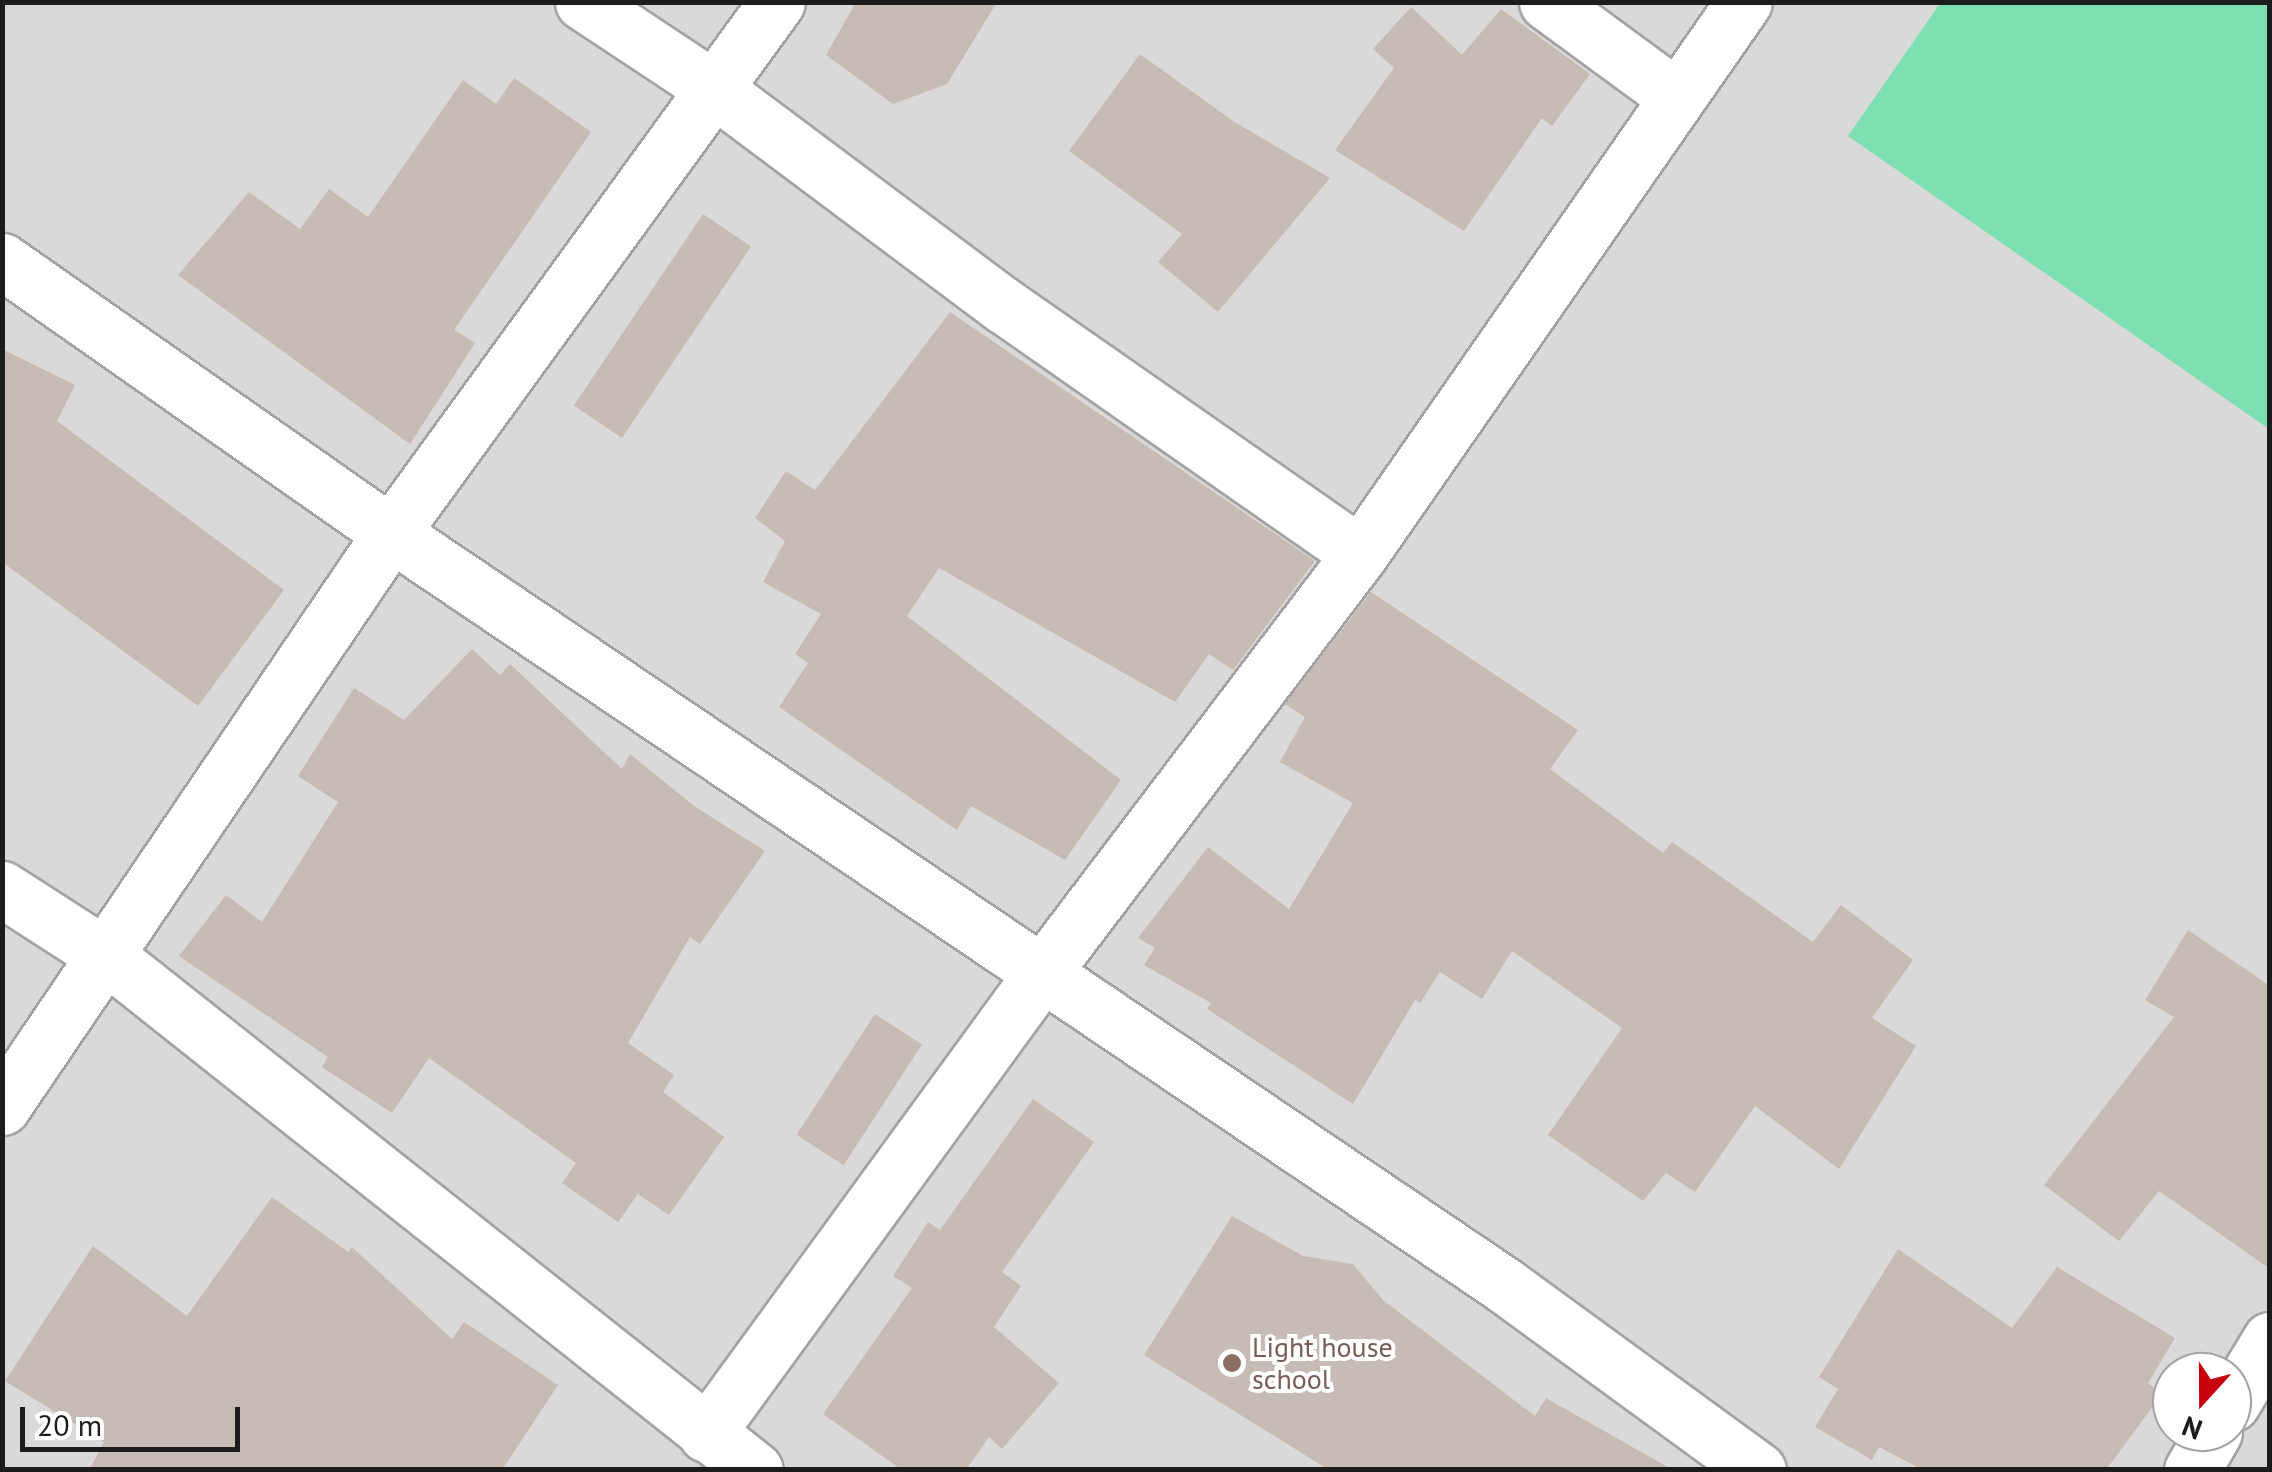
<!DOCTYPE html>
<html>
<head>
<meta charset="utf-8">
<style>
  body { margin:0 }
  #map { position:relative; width:2272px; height:1472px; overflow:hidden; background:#eee9e2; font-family:"PT Sans",sans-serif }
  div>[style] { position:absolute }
  .residential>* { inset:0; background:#dad9d9 }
  .pitch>* { inset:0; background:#7ce0b3 }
  .building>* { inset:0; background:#c6bbb5; transform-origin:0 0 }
  .roads { filter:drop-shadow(2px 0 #a3a3a3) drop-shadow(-2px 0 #a3a3a3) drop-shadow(0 2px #a3a3a3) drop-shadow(0 -2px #a3a3a3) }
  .minor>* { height:55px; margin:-27.5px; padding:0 27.5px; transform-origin:27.5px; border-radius:27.5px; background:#fff }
  .dots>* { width:28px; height:28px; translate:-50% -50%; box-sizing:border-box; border:5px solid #fff; border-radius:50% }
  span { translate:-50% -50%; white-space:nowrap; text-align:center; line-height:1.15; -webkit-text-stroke:8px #fff; paint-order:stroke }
  .education-label { font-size:28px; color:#785e54 }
  .left { translate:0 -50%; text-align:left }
  .frame { position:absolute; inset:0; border:5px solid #1c1c1c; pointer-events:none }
  .north { position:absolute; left:2152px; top:1352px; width:100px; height:100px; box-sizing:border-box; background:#fff; border:2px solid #a4a4a4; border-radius:50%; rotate:201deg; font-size:28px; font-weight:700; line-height:40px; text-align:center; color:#1c1c1c }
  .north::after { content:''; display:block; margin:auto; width:35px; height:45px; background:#c9000d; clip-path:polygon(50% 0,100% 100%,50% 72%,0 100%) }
  .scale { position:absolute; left:20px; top:1407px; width:220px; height:45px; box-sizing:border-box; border:5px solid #1c1c1c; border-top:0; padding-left:12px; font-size:30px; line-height:35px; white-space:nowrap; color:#1c1c1c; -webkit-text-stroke:8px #fff; paint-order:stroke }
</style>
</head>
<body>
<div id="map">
  <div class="residential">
    <div style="clip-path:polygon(evenodd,3px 3px,2269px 3px,2269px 1469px,3px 1470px,3px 3px,2172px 1372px,2232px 1372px,2232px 1432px,2172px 1432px,2172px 1372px)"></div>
  </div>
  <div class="pitch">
    <div style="clip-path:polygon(1941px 2px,2269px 3px,2269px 429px,1848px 136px)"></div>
  </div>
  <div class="building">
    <div style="clip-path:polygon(856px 2px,997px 2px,947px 84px,893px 104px,826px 55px)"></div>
    <div style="clip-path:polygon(1411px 7px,1462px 55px,1501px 9px,1590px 74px,1552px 126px,1542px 118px,1464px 231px,1335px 150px,1394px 68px,1373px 49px)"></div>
    <div style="clip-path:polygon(1140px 54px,1233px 121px,1330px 178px,1218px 312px,1158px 262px,1182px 234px,1069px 151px)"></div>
    <div style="clip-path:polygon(514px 78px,591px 132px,454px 330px,475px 343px,410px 444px,178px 275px,249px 192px,300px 229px,329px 189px,368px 217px,463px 80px,496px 104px)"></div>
    <div style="left:703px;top:214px;width:58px;height:231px;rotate:34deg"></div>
    <div style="clip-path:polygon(950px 312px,1315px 561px,1233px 670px,1209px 654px,1175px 702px,939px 568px,907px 616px,1121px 780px,1065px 860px,971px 806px,957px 830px,779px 707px,808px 663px,795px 654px,821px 614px,763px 582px,785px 541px,755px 518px,786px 471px,815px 490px)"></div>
    <div style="clip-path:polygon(2px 349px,75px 385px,57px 421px,284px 590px,198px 706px,2px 562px)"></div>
    <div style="clip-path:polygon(1371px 592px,1578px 730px,1550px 769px,1663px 853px,1672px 842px,1813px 942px,1841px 905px,1913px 960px,1872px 1018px,1916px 1046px,1839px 1169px,1755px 1106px,1695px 1192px,1666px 1173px,1643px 1201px,1548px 1135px,1622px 1028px,1512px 951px,1482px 999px,1440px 972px,1420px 1003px,1415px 1000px,1353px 1104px,1207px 1009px,1211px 1003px,1144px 965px,1155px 948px,1138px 938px,1208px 847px,1289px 909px,1353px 803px,1280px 762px,1305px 717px,1285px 704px)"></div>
    <div style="clip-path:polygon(472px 649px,500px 675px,510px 664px,622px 769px,630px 754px,694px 806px,765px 851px,700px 944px,690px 937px,628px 1043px,674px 1075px,663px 1092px,724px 1137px,669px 1215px,638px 1194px,618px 1222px,562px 1183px,576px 1163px,429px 1058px,392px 1113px,322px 1067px,328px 1057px,179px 956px,226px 895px,262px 922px,338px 802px,298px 776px,354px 688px,404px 720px)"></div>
    <div style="clip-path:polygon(2188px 930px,2270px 986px,2270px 1269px,2159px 1191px,2119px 1241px,2044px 1185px,2174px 1017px,2145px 1000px)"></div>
    <div style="left:875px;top:1014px;width:56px;height:144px;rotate:33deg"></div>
    <div style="clip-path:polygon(1033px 1099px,1094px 1142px,1002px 1272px,1021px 1286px,994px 1327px,1059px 1383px,1002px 1449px,989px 1437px,966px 1470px,902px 1470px,823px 1414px,912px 1288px,893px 1276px,928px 1222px,940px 1230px)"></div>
    <div style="clip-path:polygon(272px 1197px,348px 1252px,352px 1247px,452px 1339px,464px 1322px,558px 1385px,502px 1470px,89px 1470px,104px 1442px,5px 1381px,93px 1246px,187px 1316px)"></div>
    <div style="clip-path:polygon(1232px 1216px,1303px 1256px,1353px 1264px,1383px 1300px,1535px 1416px,1546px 1398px,1673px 1470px,1329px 1470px,1144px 1355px)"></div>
    <div style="clip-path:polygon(1898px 1249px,2012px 1328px,2057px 1267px,2175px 1338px,2148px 1383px,2162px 1394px,2106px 1470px,1923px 1470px,1879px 1447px,1872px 1460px,1815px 1427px,1838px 1389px,1819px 1377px)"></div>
  </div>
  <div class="roads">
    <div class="minor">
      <div style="left:583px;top:2px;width:152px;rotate:33.5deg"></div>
      <div style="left:710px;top:86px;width:366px;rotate:36.8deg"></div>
      <div style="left:1003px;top:305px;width:435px;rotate:34.9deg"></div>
      <div style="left:1547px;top:2px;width:159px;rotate:36.3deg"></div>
      <div style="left:2px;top:261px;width:475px;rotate:35deg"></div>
      <div style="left:391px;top:533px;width:1343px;rotate:34.04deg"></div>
      <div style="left:1504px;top:1285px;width:314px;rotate:36.1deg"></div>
      <div style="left:2px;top:889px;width:127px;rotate:32.8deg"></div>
      <div style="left:109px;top:958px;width:824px;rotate:38.4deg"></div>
      <div style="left:2px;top:1107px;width:693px;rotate:-55.87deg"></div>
      <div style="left:391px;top:533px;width:656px;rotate:-53.99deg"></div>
      <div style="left:2232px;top:1403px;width:74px;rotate:-58.9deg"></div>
      <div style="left:706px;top:1434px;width:570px;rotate:-53.91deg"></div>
      <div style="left:1042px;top:973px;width:526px;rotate:-52.8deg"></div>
      <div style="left:1360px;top:554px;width:672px;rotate:-55.18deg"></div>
      <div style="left:2192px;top:1470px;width:44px;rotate:-59.9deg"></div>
    </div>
  </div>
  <div class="dots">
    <div style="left:1232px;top:1363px;background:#8d6e63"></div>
  </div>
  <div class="education-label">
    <span class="left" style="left:1252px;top:1363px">Light house<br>school</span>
  </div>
  <div class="frame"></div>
  <div class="north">N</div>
  <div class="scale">20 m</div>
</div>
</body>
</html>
